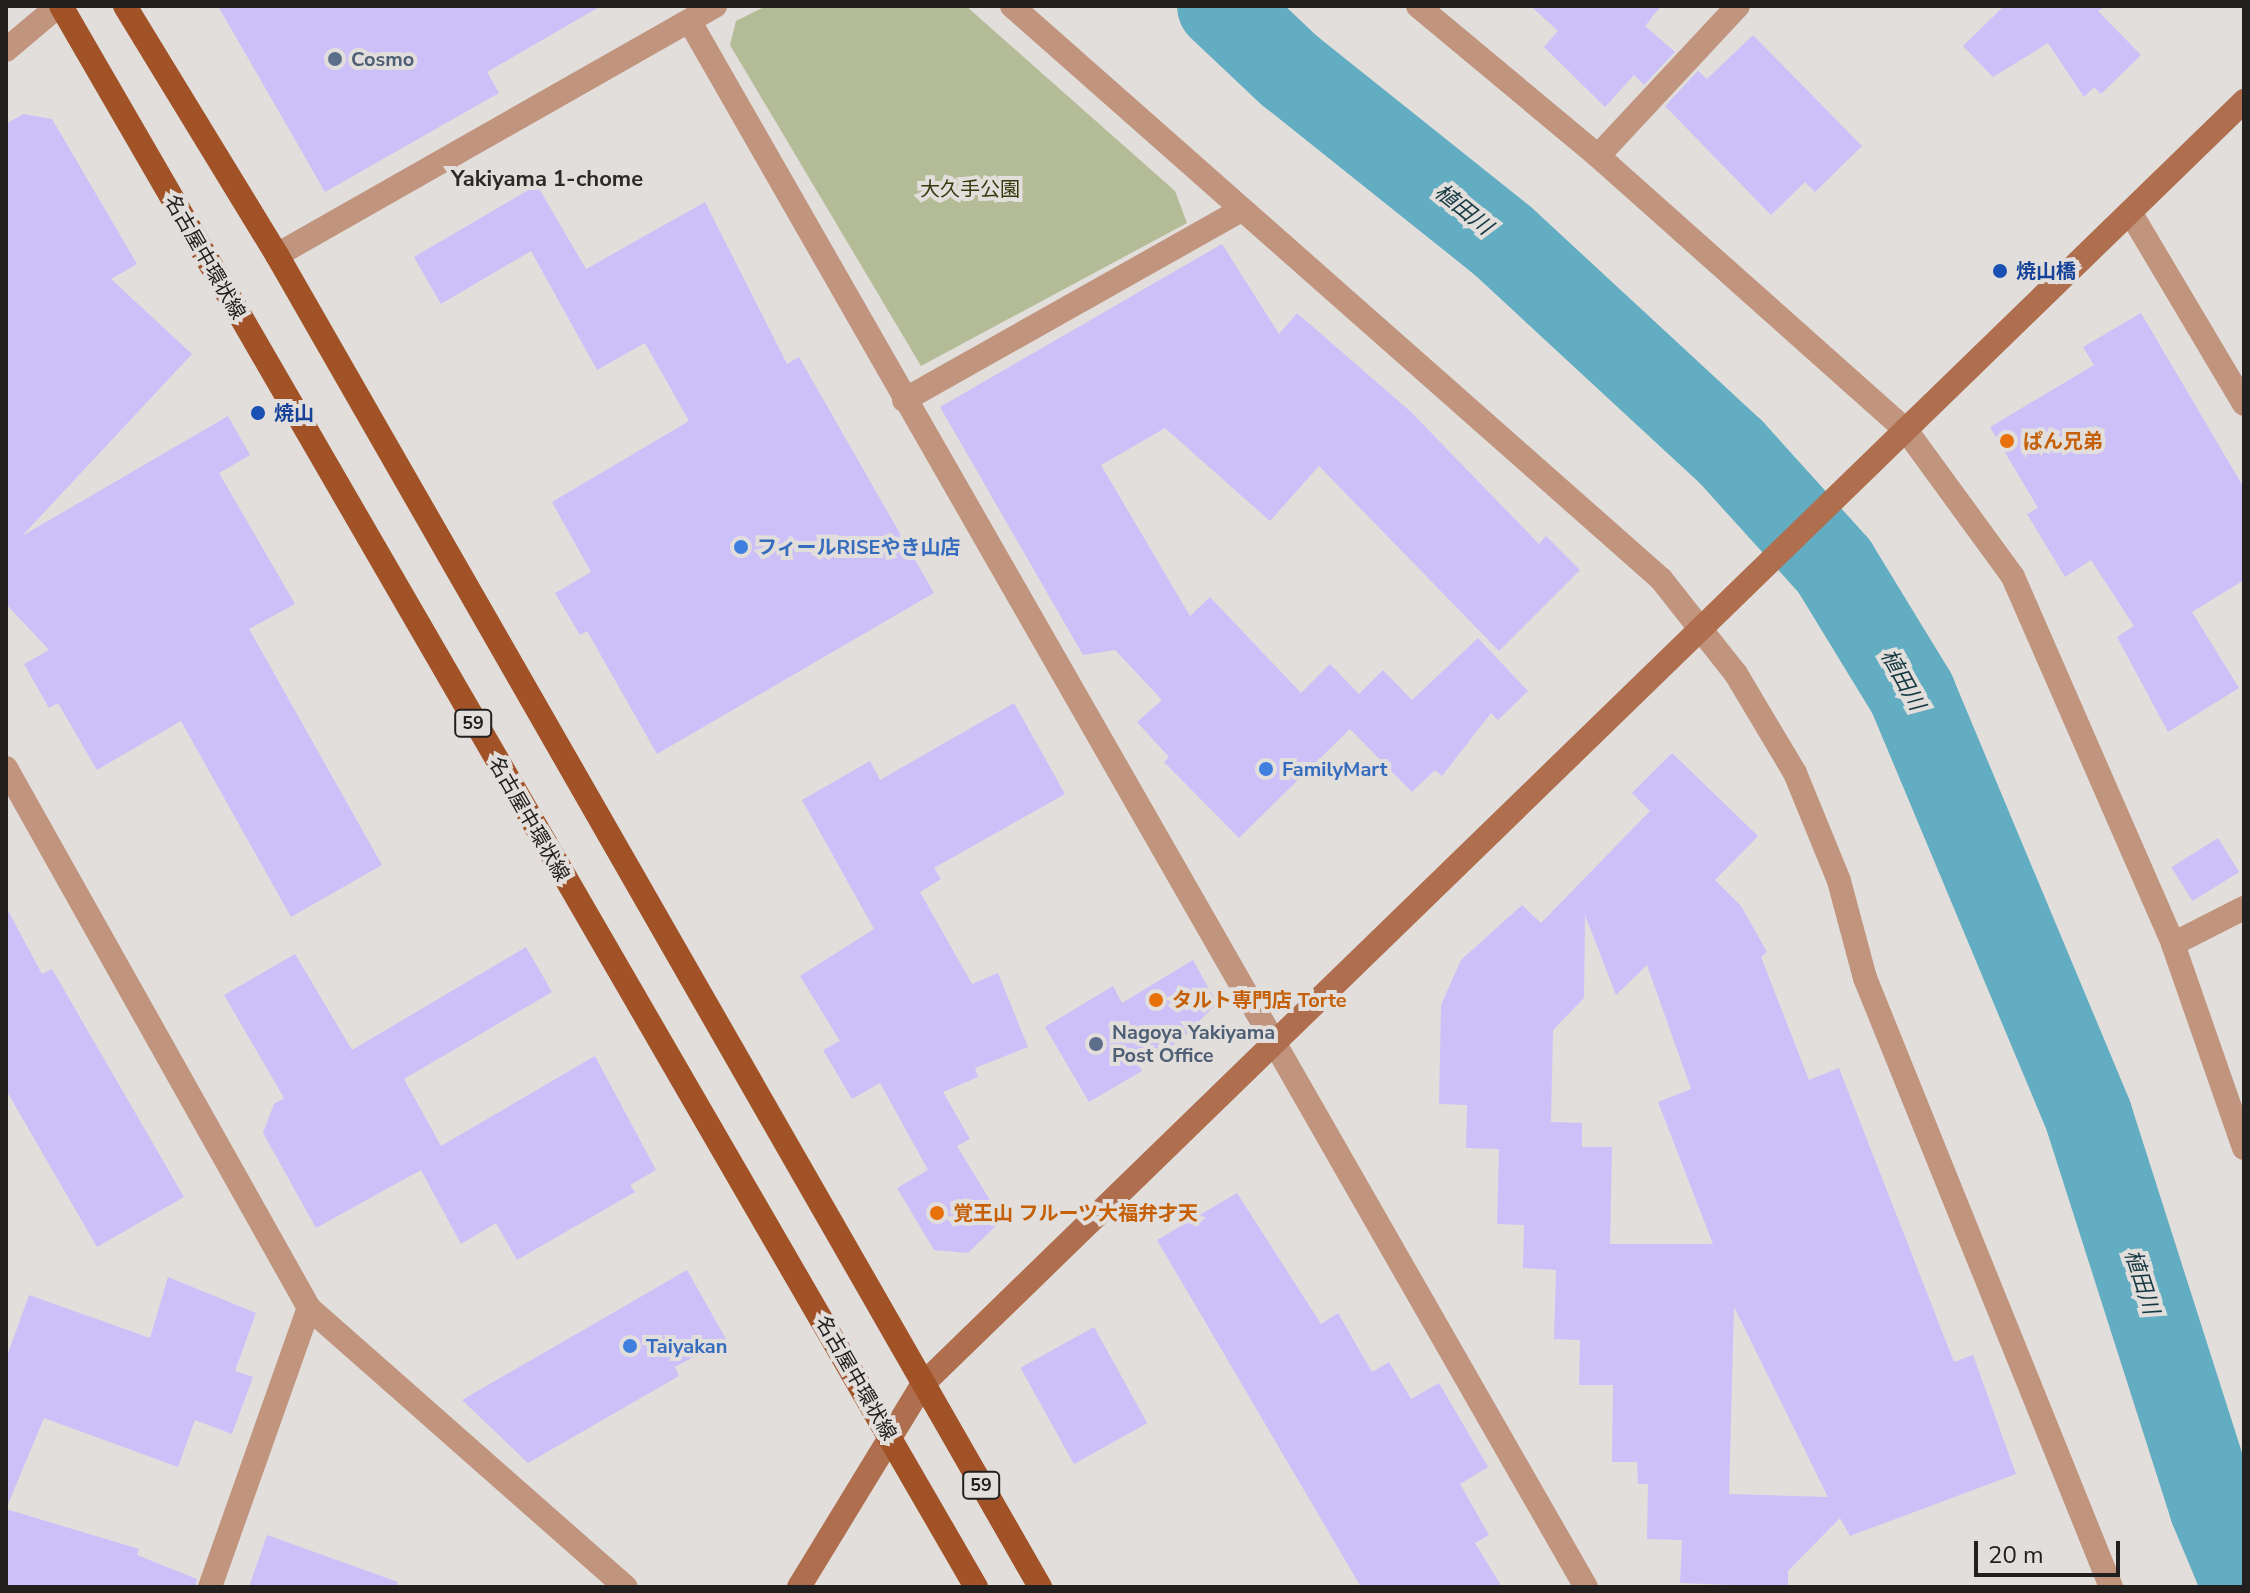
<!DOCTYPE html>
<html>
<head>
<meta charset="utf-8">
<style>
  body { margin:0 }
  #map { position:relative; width:2250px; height:1593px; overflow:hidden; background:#e2dedb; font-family:"Nunito Sans","Noto Sans JP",sans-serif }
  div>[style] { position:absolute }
  .green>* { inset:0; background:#b3bc96 }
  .river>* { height:88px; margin:-44px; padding:0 44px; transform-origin:44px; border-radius:44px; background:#62adc2 }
  .building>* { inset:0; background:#ccc0f9; transform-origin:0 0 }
  .street>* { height:24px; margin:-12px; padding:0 12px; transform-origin:12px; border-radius:12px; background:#c1947e }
  .secondary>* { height:24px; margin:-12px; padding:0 12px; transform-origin:12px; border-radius:12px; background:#af6e4e }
  .primary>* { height:24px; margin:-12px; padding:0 12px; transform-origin:12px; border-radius:12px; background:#a15227 }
  .dots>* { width:22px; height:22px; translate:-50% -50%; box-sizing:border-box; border:4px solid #e2dedb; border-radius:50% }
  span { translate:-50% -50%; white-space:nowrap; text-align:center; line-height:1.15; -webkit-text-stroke:8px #e2dedb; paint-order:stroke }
  .shield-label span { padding:2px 6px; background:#e2dedb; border:2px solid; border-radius:6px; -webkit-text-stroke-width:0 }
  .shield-label { font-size:18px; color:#21201f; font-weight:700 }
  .service-label { font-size:20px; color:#4e5e75; font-weight:700 }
  .left { translate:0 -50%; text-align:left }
  .park-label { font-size:20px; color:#343b0e }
  .street-label { font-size:20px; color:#21201f }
  .transit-label { font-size:20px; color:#164399; font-weight:700 }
  .food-label { font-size:20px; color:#c56008; font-weight:700 }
  .shop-label { font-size:20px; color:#366cbe; font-weight:700 }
  .neighbourhood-label { font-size:22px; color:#2c2927; font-weight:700 }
  .water-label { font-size:22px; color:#153942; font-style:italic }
  .frame { position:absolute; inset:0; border:8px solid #21201f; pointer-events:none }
  .scale { position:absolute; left:1974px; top:1541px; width:146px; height:36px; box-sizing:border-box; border:4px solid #21201f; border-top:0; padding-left:10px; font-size:24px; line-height:28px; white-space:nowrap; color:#21201f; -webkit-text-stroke:6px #e2dedb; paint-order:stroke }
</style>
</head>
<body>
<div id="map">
  <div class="green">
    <div style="clip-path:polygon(766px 6px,966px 6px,1175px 191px,1187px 223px,921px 366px,730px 45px,736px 21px)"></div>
  </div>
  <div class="river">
    <div style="left:1221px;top:6px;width:95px;rotate:43.3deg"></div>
    <div style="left:1290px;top:71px;width:273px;rotate:38.6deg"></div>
    <div style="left:1503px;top:241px;width:311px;rotate:42.8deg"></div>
    <div style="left:1731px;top:452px;width:154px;rotate:47.9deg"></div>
    <div style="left:1834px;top:566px;width:150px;rotate:58.6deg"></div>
    <div style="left:1912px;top:694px;width:459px;rotate:67.3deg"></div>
    <div style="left:2089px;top:1118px;width:408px;rotate:72.3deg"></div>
    <div style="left:2213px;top:1507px;width:80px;rotate:67.3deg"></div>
  </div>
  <div class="building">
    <div style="clip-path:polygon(218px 6px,601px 6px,487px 72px,499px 93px,325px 192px)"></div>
    <div style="clip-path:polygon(1531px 6px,1661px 6px,1645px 26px,1675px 52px,1644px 85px,1634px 75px,1605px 107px,1544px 47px,1558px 31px)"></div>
    <div style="clip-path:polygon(2004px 6px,2106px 6px,2098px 11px,2141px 55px,2101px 94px,2094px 87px,2084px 97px,2048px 43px,1993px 77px,1963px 46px)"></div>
    <div style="clip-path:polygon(1753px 35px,1862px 146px,1815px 192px,1805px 182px,1771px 215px,1665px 106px,1698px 71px,1707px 79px)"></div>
    <div style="clip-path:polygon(23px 114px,52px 119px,137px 264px,111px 279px,192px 354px,22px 536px,228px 416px,250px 455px,219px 473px,295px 604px,249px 629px,382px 865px,291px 917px,181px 721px,97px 770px,58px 703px,49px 708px,24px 664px,49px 650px,6px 604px,6px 124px)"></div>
    <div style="clip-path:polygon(537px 185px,586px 269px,705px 202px,787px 364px,799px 357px,934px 593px,657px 754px,587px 631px,580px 635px,555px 593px,591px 572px,552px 502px,689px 421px,645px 343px,597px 370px,531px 251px,441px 304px,414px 257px)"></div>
    <div style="clip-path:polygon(1222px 244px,1279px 334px,1297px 313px,1411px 412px,1539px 544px,1546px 536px,1580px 570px,1499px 651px,1319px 466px,1270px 521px,1165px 428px,1101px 465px,1190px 616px,1210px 597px,1301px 693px,1330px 664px,1359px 694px,1383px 670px,1412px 700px,1478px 638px,1528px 691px,1498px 720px,1491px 713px,1442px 776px,1435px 770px,1412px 792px,1350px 729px,1239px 838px,1164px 762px,1169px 757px,1137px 722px,1162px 700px,1115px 650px,1083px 655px,940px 407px)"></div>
    <div style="clip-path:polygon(2141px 313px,2244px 488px,2244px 580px,2192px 612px,2239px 688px,2168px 732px,2117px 637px,2134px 626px,2091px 560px,2065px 577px,2027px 514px,2038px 508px,1990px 427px,2094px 365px,2083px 347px)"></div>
    <div style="clip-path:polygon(1014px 703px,1065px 794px,934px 868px,941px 879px,920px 892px,972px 984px,998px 973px,1028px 1047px,975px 1068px,978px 1077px,943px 1092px,970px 1139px,957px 1146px,1002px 1220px,968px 1253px,934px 1250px,897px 1188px,928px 1170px,880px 1083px,852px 1099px,823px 1050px,840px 1041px,800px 976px,874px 929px,802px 800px,870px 761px,880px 780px)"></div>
    <div style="clip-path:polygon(evenodd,1672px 753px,1758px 836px,1715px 880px,1741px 906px,1767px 952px,1761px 957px,1809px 1080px,1839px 1068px,1954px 1362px,1973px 1355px,2016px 1474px,1850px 1536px,1840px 1518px,1788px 1571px,1788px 1587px,1680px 1583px,1682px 1540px,1647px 1539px,1648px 1484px,1638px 1484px,1637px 1462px,1612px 1462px,1613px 1385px,1579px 1385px,1580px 1340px,1554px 1339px,1556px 1270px,1523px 1268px,1524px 1225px,1497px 1224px,1499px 1149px,1466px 1148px,1467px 1105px,1439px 1104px,1441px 1005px,1461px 960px,1522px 905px,1541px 923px,1650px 811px,1632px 793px,1672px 753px,1585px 915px,1616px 995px,1647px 965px,1691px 1089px,1658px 1102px,1713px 1244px,1610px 1244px,1612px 1147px,1582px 1147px,1582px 1123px,1551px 1122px,1553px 1030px,1584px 998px,1585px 915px,1672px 753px,1734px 1307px,1828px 1497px,1729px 1494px,1734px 1307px)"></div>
    <div style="left:2218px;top:838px;width:40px;height:55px;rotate:58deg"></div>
    <div style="clip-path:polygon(6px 907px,42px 974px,52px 969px,184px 1197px,97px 1247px,6px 1090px)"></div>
    <div style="clip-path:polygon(526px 947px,552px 992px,404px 1079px,441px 1146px,595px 1056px,656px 1170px,630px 1185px,635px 1192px,517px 1260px,496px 1223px,461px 1244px,421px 1170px,316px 1228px,263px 1133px,274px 1104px,284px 1098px,224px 995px,295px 954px,352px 1050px)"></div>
    <div style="clip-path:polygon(1193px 960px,1217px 1003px,1181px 1040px,1139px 1066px,1142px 1071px,1089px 1102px,1045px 1027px,1113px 986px,1122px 1003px)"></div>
    <div style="clip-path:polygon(1237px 1193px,1321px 1324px,1338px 1313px,1372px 1372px,1389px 1362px,1411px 1399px,1439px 1383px,1488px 1467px,1460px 1484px,1489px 1535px,1475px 1543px,1502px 1587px,1361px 1587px,1157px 1240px)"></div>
    <div style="clip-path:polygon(687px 1270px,726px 1339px,675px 1367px,679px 1376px,528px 1463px,462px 1400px)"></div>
    <div style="clip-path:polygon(168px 1277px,256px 1313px,235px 1371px,253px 1377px,232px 1434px,195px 1420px,178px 1467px,44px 1418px,6px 1509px,6px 1359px,29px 1295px,150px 1338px)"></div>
    <div style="left:1094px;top:1327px;width:110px;height:84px;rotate:61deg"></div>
    <div style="clip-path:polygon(6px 1509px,139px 1549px,137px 1555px,197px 1579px,195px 1587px,6px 1587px)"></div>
    <div style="clip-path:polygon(267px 1535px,398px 1582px,397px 1587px,249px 1587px)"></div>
  </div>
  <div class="street">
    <div style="left:1012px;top:6px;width:866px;rotate:41.44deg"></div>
    <div style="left:1661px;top:579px;width:121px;rotate:51.7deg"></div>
    <div style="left:1736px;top:674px;width:115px;rotate:59.2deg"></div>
    <div style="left:1795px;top:773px;width:117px;rotate:67.8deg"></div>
    <div style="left:1839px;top:881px;width:100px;rotate:75deg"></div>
    <div style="left:1865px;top:978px;width:657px;rotate:68deg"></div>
    <div style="left:1418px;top:6px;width:234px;rotate:39.8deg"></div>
    <div style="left:1598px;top:156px;width:412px;rotate:41.7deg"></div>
    <div style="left:1906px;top:430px;width:182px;rotate:53.9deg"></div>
    <div style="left:2013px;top:577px;width:400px;rotate:66.4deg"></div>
    <div style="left:2173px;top:944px;width:216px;rotate:70.8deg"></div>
    <div style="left:690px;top:22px;width:1803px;rotate:60.21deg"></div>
    <div style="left:6px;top:50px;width:68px;rotate:-40.2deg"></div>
    <div style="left:1598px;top:156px;width:205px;rotate:-47deg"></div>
    <div style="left:2130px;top:212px;width:223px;rotate:59.3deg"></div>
    <div style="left:277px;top:255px;width:504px;rotate:-29.62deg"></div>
    <div style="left:904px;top:400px;width:386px;rotate:-29.4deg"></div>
    <div style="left:6px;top:768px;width:619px;rotate:60.7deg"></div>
    <div style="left:309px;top:1308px;width:422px;rotate:41.4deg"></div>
    <div style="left:2173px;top:944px;width:80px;rotate:-26.9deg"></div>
    <div style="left:210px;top:1587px;width:296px;rotate:-70.5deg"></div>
  </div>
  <div class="secondary">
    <div style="left:799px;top:1587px;width:238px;rotate:-58.6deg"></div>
    <div style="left:923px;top:1384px;width:1842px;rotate:-44.16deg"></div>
  </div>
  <div class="primary">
    <div style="left:61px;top:6px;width:1827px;rotate:59.94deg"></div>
    <div style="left:125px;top:6px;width:292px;rotate:58.6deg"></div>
    <div style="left:277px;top:255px;width:1535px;rotate:60.19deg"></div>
  </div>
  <div class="dots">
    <div style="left:335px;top:59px;background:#5c6f8a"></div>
    <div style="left:2000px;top:271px;background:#1a4fb4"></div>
    <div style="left:258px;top:413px;background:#1a4fb4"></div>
    <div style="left:2007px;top:441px;background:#e8710a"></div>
    <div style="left:741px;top:547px;background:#3f7fe0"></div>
    <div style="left:1266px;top:769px;background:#3f7fe0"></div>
    <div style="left:1156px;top:1000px;background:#e8710a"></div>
    <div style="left:1096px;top:1044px;background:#5c6f8a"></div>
    <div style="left:937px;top:1213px;background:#e8710a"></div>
    <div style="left:630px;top:1346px;background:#3f7fe0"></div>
  </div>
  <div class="shield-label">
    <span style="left:473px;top:723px">59</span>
    <span style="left:981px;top:1485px">59</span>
  </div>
  <div class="service-label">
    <span class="left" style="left:351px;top:59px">Cosmo</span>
    <span class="left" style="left:1112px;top:1044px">Nagoya Yakiyama<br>Post Office</span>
  </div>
  <div class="park-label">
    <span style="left:970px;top:189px">大久手公園</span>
  </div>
  <div class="street-label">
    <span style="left:205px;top:257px;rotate:60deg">名古屋中環状線</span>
    <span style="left:529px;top:819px;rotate:60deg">名古屋中環状線</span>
    <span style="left:856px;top:1378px;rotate:60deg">名古屋中環状線</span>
  </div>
  <div class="transit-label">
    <span class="left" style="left:2016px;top:271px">焼山橋</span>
    <span class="left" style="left:274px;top:413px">焼山</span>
  </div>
  <div class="food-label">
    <span class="left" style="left:2023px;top:441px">ぱん兄弟</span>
    <span class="left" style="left:1172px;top:1000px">タルト専門店 Torte</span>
    <span class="left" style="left:953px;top:1213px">覚王山 フルーツ大福弁才天</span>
  </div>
  <div class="shop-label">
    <span class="left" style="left:757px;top:547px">フィールRISEやき山店</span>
    <span class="left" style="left:1282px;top:769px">FamilyMart</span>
    <span class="left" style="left:646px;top:1346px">Taiyakan</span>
  </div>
  <div class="neighbourhood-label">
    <span style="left:547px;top:180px">Yakiyama 1-chome</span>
  </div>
  <div class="water-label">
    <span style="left:1463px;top:210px;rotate:39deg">植田川</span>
    <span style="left:1902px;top:680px;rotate:61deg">植田川</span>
    <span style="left:2141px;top:1282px;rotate:72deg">植田川</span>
  </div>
  <div class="frame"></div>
  <div class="scale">20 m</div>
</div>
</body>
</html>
